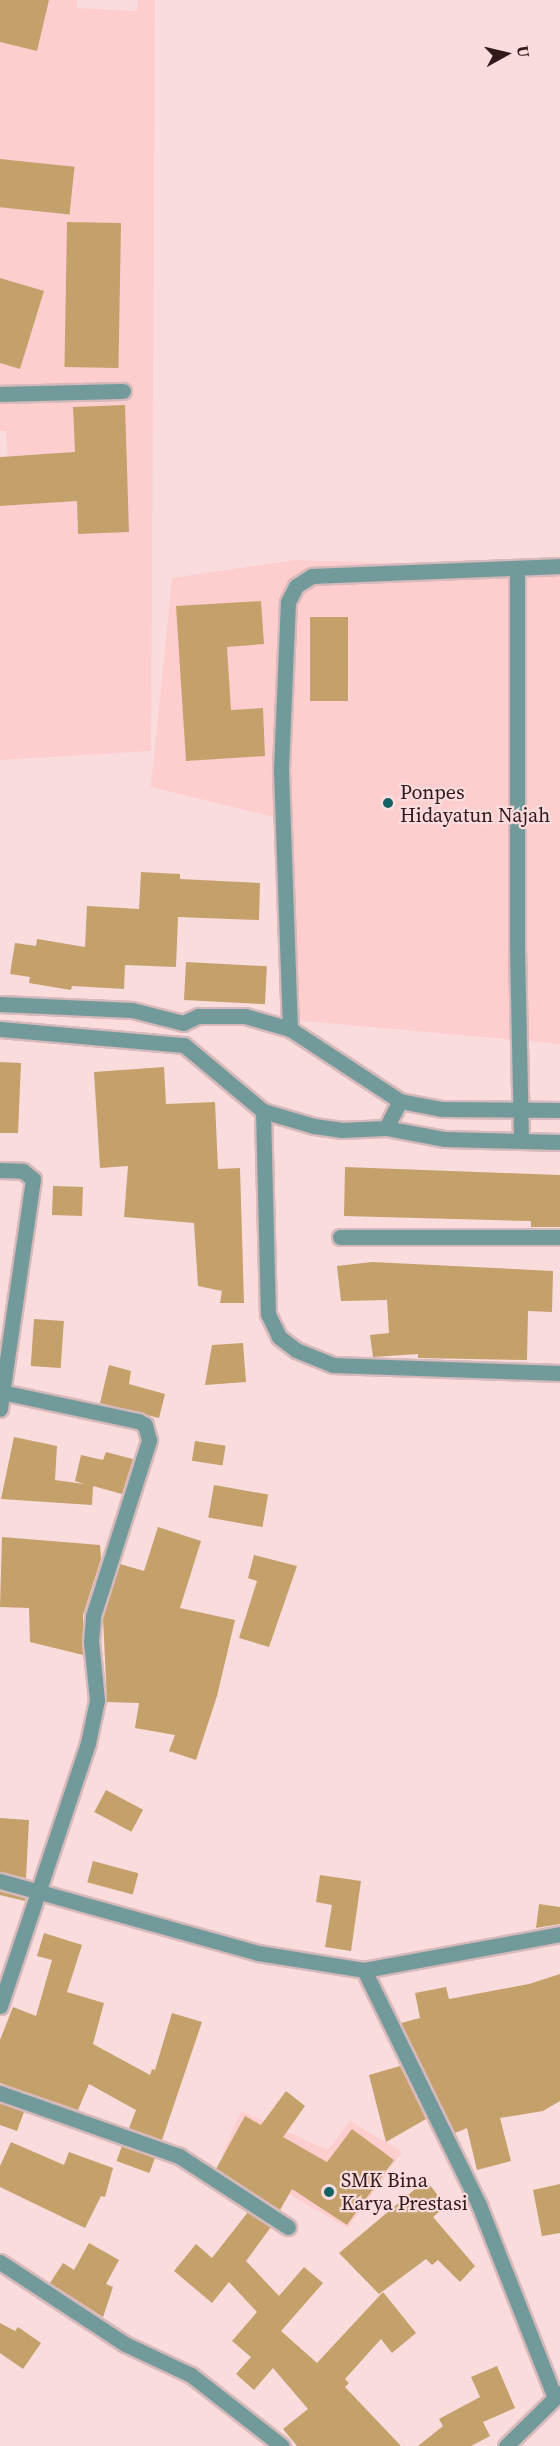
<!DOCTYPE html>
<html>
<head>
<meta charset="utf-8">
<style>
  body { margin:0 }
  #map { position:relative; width:560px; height:2446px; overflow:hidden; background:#fadcdd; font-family:"Source Serif 4",serif }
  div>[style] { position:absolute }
  .built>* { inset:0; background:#fecdce }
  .building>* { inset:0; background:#c4a06b; transform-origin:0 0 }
  .roads { filter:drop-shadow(2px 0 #d6b9ba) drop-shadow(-2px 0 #d6b9ba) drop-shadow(0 2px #d6b9ba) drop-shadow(0 -2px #d6b9ba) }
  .lane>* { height:15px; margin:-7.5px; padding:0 7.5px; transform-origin:7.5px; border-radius:7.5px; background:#739a9a }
  .street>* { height:15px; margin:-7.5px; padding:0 7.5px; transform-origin:7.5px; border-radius:7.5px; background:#739a9a }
  .dots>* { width:16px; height:16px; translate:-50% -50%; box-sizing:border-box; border:3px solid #fadcdd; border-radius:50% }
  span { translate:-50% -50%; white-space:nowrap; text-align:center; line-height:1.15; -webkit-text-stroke:4.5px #fadcdd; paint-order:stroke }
  .poi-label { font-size:20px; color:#311819 }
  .left { translate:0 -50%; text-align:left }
  .north { position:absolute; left:476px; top:24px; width:60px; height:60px; -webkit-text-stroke:4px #fadcdd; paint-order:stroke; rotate:82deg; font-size:16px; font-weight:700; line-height:24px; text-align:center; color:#311819 }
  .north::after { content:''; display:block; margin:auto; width:21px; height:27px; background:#311819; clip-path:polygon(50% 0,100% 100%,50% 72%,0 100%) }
</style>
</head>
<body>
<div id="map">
  <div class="built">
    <div style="clip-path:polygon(evenodd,49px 0,77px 0,77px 8px,137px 11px,138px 0,155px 0,151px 751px,0 760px,0 506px,46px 503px,43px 454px,8px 456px,6px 431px,0 431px,0 363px,20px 369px,44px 292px,0 278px,0 207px,70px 214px,75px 168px,0 159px,0 42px,37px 51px,49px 0,124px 405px,129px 532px,78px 534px,73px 407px,124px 405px)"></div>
    <div style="clip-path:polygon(evenodd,295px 560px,560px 569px,560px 1044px,293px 1020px,283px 819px,151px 787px,172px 578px,295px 560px,261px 601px,264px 644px,227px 647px,231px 710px,263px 708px,265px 755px,186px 761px,177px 607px,261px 601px,295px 560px,348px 617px,349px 700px,311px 701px,310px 618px,348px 617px)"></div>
    <div style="clip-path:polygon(241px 2111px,328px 2150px,350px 2121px,402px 2152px,348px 2228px,222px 2156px)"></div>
  </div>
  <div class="building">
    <div style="clip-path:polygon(0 0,49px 0,37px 51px,0 42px)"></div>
    <div style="left:0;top:159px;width:75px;height:48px;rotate:6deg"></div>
    <div style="left:67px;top:222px;width:54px;height:145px;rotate:1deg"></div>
    <div style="clip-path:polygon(0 278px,44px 291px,20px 369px,0 363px)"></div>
    <div style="clip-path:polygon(125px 405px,129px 532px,78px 534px,77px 501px,0 506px,0 457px,75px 452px,73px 407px)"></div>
    <div style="clip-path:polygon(261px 601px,264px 644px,227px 647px,231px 710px,263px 708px,265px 756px,186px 761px,176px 606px)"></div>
    <div style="left:310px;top:617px;width:38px;height:84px"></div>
    <div style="clip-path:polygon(141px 872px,180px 874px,180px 879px,260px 883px,259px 920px,178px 917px,176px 967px,125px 965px,124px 989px,72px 986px,71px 990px,29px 983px,30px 977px,10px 974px,15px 943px,36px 946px,37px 939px,85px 947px,87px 906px,139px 909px)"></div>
    <div style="left:186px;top:962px;width:81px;height:38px;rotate:3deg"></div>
    <div style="clip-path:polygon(0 1062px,21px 1063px,18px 1133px,0 1133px)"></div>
    <div style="clip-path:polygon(164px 1067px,166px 1104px,215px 1102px,218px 1169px,240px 1168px,244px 1303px,220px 1303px,222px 1291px,198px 1286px,194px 1223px,124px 1217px,128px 1166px,100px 1168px,94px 1072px)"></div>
    <div style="clip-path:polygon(345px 1167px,560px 1175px,560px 1227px,531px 1227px,531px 1221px,344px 1216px)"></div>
    <div style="left:53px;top:1186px;width:30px;height:29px;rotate:2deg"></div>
    <div style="clip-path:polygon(372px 1262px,553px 1271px,552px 1312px,528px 1311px,527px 1360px,418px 1358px,418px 1354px,373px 1357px,370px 1335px,389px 1333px,387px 1300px,341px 1301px,337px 1266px)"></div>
    <div style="left:34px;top:1319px;width:30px;height:47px;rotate:4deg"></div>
    <div style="clip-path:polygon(243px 1343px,246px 1382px,205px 1385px,212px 1345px)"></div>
    <div style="clip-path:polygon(109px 1365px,131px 1371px,129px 1384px,165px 1394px,159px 1418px,100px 1403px)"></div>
    <div style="clip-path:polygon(14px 1437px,57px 1446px,55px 1480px,84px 1484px,75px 1481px,81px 1455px,103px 1460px,106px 1452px,133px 1459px,122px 1494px,93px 1486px,92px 1505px,1px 1499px)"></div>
    <div style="left:195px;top:1441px;width:31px;height:20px;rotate:9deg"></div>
    <div style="left:214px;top:1485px;width:55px;height:33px;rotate:10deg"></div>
    <div style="clip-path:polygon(158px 1527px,201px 1541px,180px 1608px,235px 1620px,217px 1696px,196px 1760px,169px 1751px,175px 1735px,135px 1728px,139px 1703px,107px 1702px,103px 1618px,120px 1564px,144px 1571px)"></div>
    <div style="clip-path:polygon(2px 1537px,100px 1545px,101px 1559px,83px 1615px,83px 1655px,30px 1642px,29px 1608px,0 1607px)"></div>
    <div style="clip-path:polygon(254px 1555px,297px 1566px,269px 1647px,239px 1638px,257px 1581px,248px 1578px)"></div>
    <div style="left:106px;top:1790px;width:42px;height:25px;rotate:28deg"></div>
    <div style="clip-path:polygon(0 1818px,29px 1820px,26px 1878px,0 1872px)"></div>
    <div style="left:93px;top:1861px;width:47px;height:22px;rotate:15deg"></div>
    <div style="clip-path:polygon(320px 1875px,361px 1881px,351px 1951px,325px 1947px,332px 1905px,316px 1902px)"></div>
    <div style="clip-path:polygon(0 1891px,25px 1898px,25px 1901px,0 1895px)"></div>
    <div style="clip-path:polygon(539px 1904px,560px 1907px,560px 1924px,536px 1928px)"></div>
    <div style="clip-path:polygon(44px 1933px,82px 1945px,67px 1992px,104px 2003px,93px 2044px,150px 2075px,152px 2069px,155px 2070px,172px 2013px,202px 2022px,162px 2140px,129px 2128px,136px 2110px,89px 2084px,78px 2110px,0 2083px,0 2040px,13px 2007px,36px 2016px,52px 1960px,37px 1956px)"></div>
    <div style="clip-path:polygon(560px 1974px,560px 2101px,543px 2111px,500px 2118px,511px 2161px,477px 2170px,467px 2128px,455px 2133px,401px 2023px,420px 2018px,415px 1993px,446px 1987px,449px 1999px,529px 1984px)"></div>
    <div style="clip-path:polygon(400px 2066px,426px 2119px,386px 2142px,369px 2075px)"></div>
    <div style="clip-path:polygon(286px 2091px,305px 2106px,283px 2137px,327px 2162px,352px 2129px,394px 2160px,347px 2225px,292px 2189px,280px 2210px,216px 2169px,245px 2116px,261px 2125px)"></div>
    <div style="clip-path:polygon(0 2103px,24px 2112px,17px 2131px,0 2125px)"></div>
    <div style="clip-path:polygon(11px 2142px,64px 2165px,69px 2152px,113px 2168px,105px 2197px,101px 2196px,85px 2228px,0 2187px,0 2166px)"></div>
    <div style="left:122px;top:2146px;width:35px;height:16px;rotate:20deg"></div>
    <div style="clip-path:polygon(426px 2180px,446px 2206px,433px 2217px,475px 2266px,460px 2282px,438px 2260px,432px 2265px,426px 2259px,379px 2294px,339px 2253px)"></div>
    <div style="clip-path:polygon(560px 2184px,560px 2233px,542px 2236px,533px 2190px)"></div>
    <div style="clip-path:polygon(248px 2212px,271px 2227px,246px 2261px,279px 2296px,304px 2267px,323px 2283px,281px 2331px,317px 2363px,383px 2292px,416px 2333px,392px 2353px,381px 2339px,345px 2379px,349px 2383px,345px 2387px,401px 2446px,297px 2446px,283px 2429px,308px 2409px,273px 2368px,254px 2390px,236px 2374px,251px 2357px,232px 2341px,257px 2312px,229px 2282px,212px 2303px,174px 2271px,196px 2244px,212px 2258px)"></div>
    <div style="clip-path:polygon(89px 2243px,119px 2260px,106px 2284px,113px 2287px,103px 2317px,50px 2283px,63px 2263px,74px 2270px)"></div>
    <div style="clip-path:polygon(0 2323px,15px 2331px,18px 2327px,41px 2343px,23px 2369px,0 2353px)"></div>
    <div style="clip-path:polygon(497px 2366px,515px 2408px,483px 2422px,490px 2436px,471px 2446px,418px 2446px,443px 2426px,439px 2419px,480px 2397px,471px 2377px)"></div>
  </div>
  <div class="roads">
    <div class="lane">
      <div style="left:0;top:394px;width:123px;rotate:-1.4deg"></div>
      <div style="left:517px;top:568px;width:380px;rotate:90deg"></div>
      <div style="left:517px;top:948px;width:192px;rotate:88.8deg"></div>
      <div style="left:0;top:1004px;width:132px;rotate:2.6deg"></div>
      <div style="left:132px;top:1010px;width:53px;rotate:14.3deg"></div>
      <div style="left:183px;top:1023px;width:17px;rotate:-25deg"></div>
      <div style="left:198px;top:1016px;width:47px"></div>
      <div style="left:245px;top:1016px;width:47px;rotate:16.1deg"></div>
      <div style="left:290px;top:1029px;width:131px;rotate:33.2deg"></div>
      <div style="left:400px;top:1101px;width:43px;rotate:10.8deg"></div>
      <div style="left:442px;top:1109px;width:118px;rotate:0.5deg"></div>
      <div style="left:0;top:1029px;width:185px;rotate:5deg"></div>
      <div style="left:184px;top:1045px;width:103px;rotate:39.9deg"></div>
      <div style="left:263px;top:1111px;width:53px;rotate:16.4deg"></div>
      <div style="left:314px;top:1126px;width:27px;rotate:8deg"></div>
      <div style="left:341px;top:1130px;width:45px;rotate:-2.5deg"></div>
      <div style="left:386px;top:1128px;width:60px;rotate:10.6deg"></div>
      <div style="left:445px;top:1139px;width:115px;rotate:1.5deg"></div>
      <div style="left:290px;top:1029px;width:261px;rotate:-92deg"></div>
      <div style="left:281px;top:768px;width:166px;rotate:-87.6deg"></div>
      <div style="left:288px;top:602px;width:18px;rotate:-63deg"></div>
      <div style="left:296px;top:586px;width:19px;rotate:-32deg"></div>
      <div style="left:312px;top:576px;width:248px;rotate:-2.3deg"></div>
      <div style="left:263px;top:1111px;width:203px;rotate:88.6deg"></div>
      <div style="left:268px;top:1314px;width:25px;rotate:64deg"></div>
      <div style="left:279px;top:1337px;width:21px;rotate:37deg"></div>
      <div style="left:296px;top:1350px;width:40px;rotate:22deg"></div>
      <div style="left:333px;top:1365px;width:227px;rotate:2deg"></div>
      <div style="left:386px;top:1128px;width:30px;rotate:-63deg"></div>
      <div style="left:340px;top:1237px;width:220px"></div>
    </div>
    <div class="street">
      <div style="left:0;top:1170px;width:23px;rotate:2deg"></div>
      <div style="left:23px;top:1171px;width:13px;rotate:39deg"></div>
      <div style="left:33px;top:1179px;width:232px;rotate:98.2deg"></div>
      <div style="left:0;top:1881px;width:268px;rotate:15.6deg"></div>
      <div style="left:258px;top:1953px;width:107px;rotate:9.1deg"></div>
      <div style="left:364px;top:1970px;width:199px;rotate:-10.4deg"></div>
      <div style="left:364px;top:1970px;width:262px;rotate:63.9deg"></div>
      <div style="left:479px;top:2205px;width:204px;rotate:68.5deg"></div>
      <div style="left:0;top:2006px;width:277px;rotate:-71.5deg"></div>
      <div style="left:88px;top:1743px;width:44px;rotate:-78.2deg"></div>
      <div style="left:97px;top:1700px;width:59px;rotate:-95.8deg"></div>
      <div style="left:91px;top:1641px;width:25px;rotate:-85deg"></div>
      <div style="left:93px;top:1616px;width:185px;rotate:-72.3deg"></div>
      <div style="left:149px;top:1440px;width:16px;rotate:-105deg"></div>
      <div style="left:145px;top:1425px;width:8px;rotate:-150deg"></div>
      <div style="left:138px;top:1421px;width:139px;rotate:-168deg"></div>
      <div style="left:0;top:2093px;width:190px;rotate:19.4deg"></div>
      <div style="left:179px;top:2156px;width:130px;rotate:33.1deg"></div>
      <div style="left:0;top:2262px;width:149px;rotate:33.3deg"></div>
      <div style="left:125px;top:2344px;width:73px;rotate:25.2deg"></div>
      <div style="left:191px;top:2375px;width:115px;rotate:38deg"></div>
      <div style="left:506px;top:2446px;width:76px;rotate:-44.5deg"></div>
    </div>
  </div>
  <div class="dots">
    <div style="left:388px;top:803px;background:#136364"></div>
    <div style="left:329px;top:2192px;background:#136364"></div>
  </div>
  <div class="poi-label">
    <span class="left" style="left:400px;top:804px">Ponpes<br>Hidayatun Najah</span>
    <span class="left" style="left:341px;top:2192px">SMK Bina<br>Karya Prestasi</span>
  </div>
  <div class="north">U</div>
</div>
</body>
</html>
